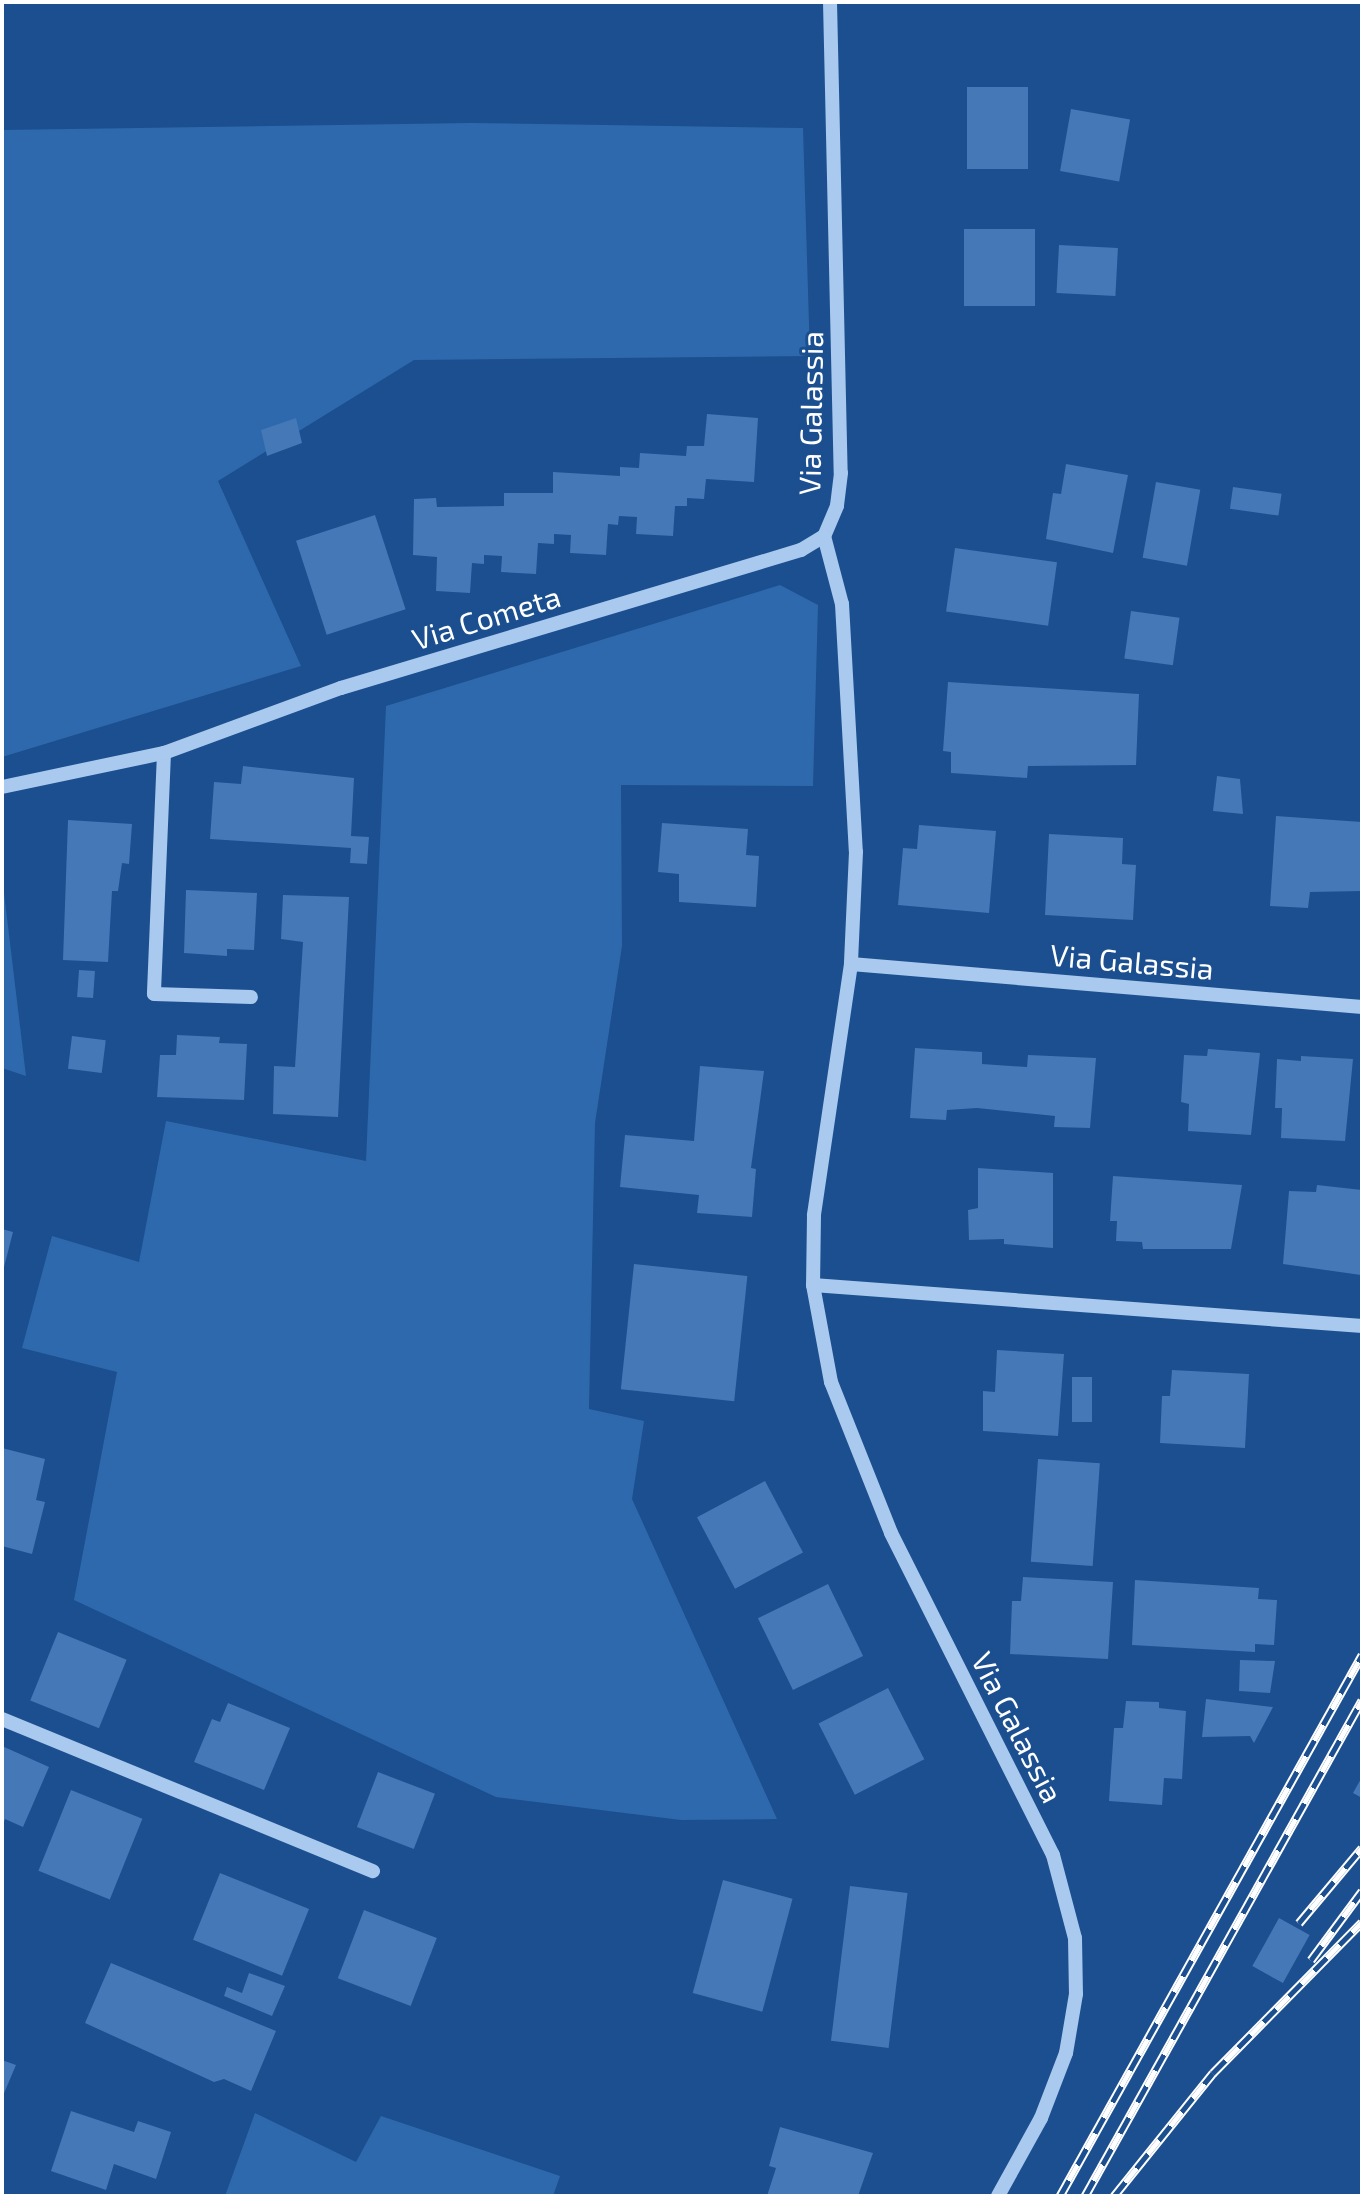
<!DOCTYPE html>
<html>
<head>
<meta charset="utf-8">
<style>
  body { margin:0 }
  #map { position:relative; width:1364px; height:2198px; overflow:hidden; background:#1b4f8f; font-family:"Exo 2",sans-serif }
  div>[style] { position:absolute }
  .green>* { inset:0; background:#2e69ad }
  .building>* { inset:0; background:#4478b7; transform-origin:0 0 }
  .minor>* { height:14px; margin:-7px; padding:0 7px; transform-origin:7px; border-radius:7px; background:#a9c9ee }
  .rail>* { height:9px; margin-top:-4.5px; transform-origin:0; background:repeating-linear-gradient(90deg,#1b4f8f 0 18px,#fff 0 36px); box-sizing:border-box; border-block:2px solid #fff }
  span { translate:-50% -50%; white-space:nowrap; text-align:center; line-height:1.15; -webkit-text-stroke:6px #1b4f8f; paint-order:stroke }
  .street-label { font-size:30px; color:#fff }
  .frame { position:absolute; inset:0; border:4px solid #fff; pointer-events:none }
</style>
</head>
<body>
<div id="map">
  <div class="green">
    <div style="clip-path:polygon(471px 123px,803px 128px,810px 356px,414px 360px,218px 481px,301px 666px,2px 757px,2px 130px)"></div>
    <div style="clip-path:polygon(780px 585px,818px 605px,813px 786px,621px 785px,622px 946px,595px 1123px,589px 1409px,644px 1421px,632px 1499px,777px 1819px,681px 1820px,496px 1797px,74px 1600px,117px 1372px,22px 1348px,52px 1236px,139px 1262px,166px 1121px,366px 1161px,386px 706px)"></div>
    <div style="clip-path:polygon(2px 876px,26px 1076px,2px 1068px)"></div>
    <div style="clip-path:polygon(255px 2113px,356px 2162px,381px 2116px,560px 2176px,553px 2196px,225px 2196px)"></div>
  </div>
  <div class="building">
    <div style="left:967px;top:87px;width:61px;height:82px"></div>
    <div style="left:1071px;top:109px;width:60px;height:63px;rotate:10deg"></div>
    <div style="left:964px;top:229px;width:71px;height:77px"></div>
    <div style="left:1059px;top:245px;width:59px;height:48px;rotate:3deg"></div>
    <div style="clip-path:polygon(707px 414px,758px 418px,754px 482px,706px 479px,704px 499px,687px 498px,687px 506px,675px 506px,673px 536px,636px 534px,637px 517px,619px 516px,618px 525px,608px 524px,606px 555px,570px 553px,571px 535px,554px 534px,554px 544px,538px 543px,536px 574px,501px 572px,502px 556px,484px 555px,484px 564px,472px 563px,470px 593px,436px 591px,437px 557px,413px 555px,414px 499px,436px 498px,437px 507px,504px 506px,504px 493px,553px 493px,553px 472px,620px 476px,620px 467px,639px 468px,640px 453px,686px 456px,687px 446px,704px 446px)"></div>
    <div style="clip-path:polygon(296px 418px,302px 443px,267px 456px,261px 430px)"></div>
    <div style="clip-path:polygon(1066px 464px,1128px 475px,1113px 553px,1046px 539px,1053px 493px,1061px 494px)"></div>
    <div style="left:1156px;top:482px;width:45px;height:77px;rotate:10deg"></div>
    <div style="left:1233px;top:487px;width:49px;height:22px;rotate:8deg"></div>
    <div style="left:375px;top:515px;width:99px;height:83px;rotate:72deg"></div>
    <div style="left:955px;top:548px;width:103px;height:64px;rotate:8deg"></div>
    <div style="left:1131px;top:611px;width:49px;height:48px;rotate:8deg"></div>
    <div style="clip-path:polygon(948px 682px,1139px 694px,1136px 765px,1028px 766px,1027px 778px,951px 773px,951px 752px,943px 751px)"></div>
    <div style="clip-path:polygon(243px 766px,354px 778px,351px 836px,369px 837px,367px 864px,350px 863px,351px 848px,210px 839px,214px 782px,241px 784px)"></div>
    <div style="clip-path:polygon(1217px 776px,1240px 779px,1243px 814px,1213px 811px)"></div>
    <div style="clip-path:polygon(1276px 816px,1362px 822px,1362px 891px,1310px 892px,1308px 908px,1270px 906px)"></div>
    <div style="clip-path:polygon(68px 820px,132px 824px,129px 864px,122px 863px,118px 891px,112px 891px,108px 962px,63px 960px)"></div>
    <div style="clip-path:polygon(662px 823px,748px 829px,746px 855px,759px 856px,756px 907px,679px 902px,679px 874px,658px 872px)"></div>
    <div style="clip-path:polygon(919px 825px,996px 831px,989px 913px,898px 905px,903px 848px,917px 849px)"></div>
    <div style="clip-path:polygon(1049px 834px,1123px 838px,1122px 864px,1136px 865px,1133px 920px,1045px 915px)"></div>
    <div style="clip-path:polygon(186px 890px,257px 893px,254px 950px,227px 949px,227px 956px,184px 953px)"></div>
    <div style="clip-path:polygon(283px 895px,349px 897px,338px 1117px,273px 1114px,274px 1066px,295px 1067px,303px 942px,281px 939px)"></div>
    <div style="left:79px;top:970px;width:16px;height:27px;rotate:4deg"></div>
    <div style="clip-path:polygon(177px 1035px,220px 1037px,219px 1043px,247px 1044px,244px 1100px,157px 1097px,160px 1055px,176px 1055px)"></div>
    <div style="left:72px;top:1036px;width:34px;height:33px;rotate:7deg"></div>
    <div style="clip-path:polygon(915px 1048px,982px 1052px,982px 1064px,1027px 1067px,1028px 1055px,1096px 1058px,1090px 1128px,1054px 1127px,1055px 1116px,977px 1108px,947px 1110px,946px 1120px,910px 1118px)"></div>
    <div style="clip-path:polygon(1208px 1049px,1260px 1053px,1251px 1135px,1188px 1131px,1189px 1104px,1181px 1102px,1184px 1055px,1207px 1056px)"></div>
    <div style="clip-path:polygon(1301px 1056px,1353px 1059px,1345px 1141px,1281px 1138px,1282px 1108px,1275px 1108px,1277px 1059px,1301px 1061px)"></div>
    <div style="clip-path:polygon(700px 1066px,764px 1071px,751px 1168px,756px 1169px,752px 1217px,697px 1213px,699px 1195px,620px 1187px,625px 1135px,694px 1141px)"></div>
    <div style="clip-path:polygon(978px 1168px,1053px 1173px,1053px 1248px,1004px 1244px,1004px 1239px,969px 1240px,968px 1210px,978px 1208px)"></div>
    <div style="clip-path:polygon(1113px 1176px,1242px 1185px,1231px 1249px,1143px 1249px,1142px 1242px,1116px 1241px,1117px 1221px,1110px 1221px)"></div>
    <div style="clip-path:polygon(1317px 1185px,1362px 1190px,1361px 1275px,1283px 1264px,1289px 1191px,1316px 1192px)"></div>
    <div style="clip-path:polygon(2px 1229px,13px 1232px,3px 1271px,2px 1271px)"></div>
    <div style="left:634px;top:1264px;width:114px;height:126px;rotate:6deg"></div>
    <div style="clip-path:polygon(997px 1350px,1064px 1354px,1058px 1436px,983px 1431px,983px 1391px,995px 1392px)"></div>
    <div style="clip-path:polygon(1172px 1370px,1249px 1374px,1245px 1448px,1160px 1443px,1162px 1396px,1170px 1396px)"></div>
    <div style="left:1072px;top:1377px;width:20px;height:45px"></div>
    <div style="clip-path:polygon(2px 1448px,45px 1459px,36px 1500px,45px 1502px,32px 1554px,2px 1546px)"></div>
    <div style="left:1038px;top:1459px;width:62px;height:103px;rotate:4deg"></div>
    <div style="left:765px;top:1481px;width:81px;height:77px;rotate:62deg"></div>
    <div style="clip-path:polygon(1023px 1577px,1113px 1582px,1108px 1659px,1010px 1654px,1012px 1601px,1021px 1601px)"></div>
    <div style="clip-path:polygon(1135px 1580px,1259px 1588px,1258px 1599px,1277px 1600px,1274px 1645px,1255px 1644px,1255px 1652px,1132px 1645px)"></div>
    <div style="left:828px;top:1584px;width:80px;height:78px;rotate:64deg"></div>
    <div style="left:58px;top:1632px;width:74px;height:74px;rotate:22deg"></div>
    <div style="clip-path:polygon(1240px 1660px,1275px 1661px,1270px 1693px,1239px 1691px)"></div>
    <div style="left:888px;top:1688px;width:80px;height:78px;rotate:63deg"></div>
    <div style="clip-path:polygon(1206px 1699px,1273px 1707px,1254px 1743px,1250px 1736px,1202px 1737px)"></div>
    <div style="clip-path:polygon(1126px 1701px,1159px 1702px,1159px 1708px,1186px 1711px,1182px 1779px,1164px 1778px,1162px 1805px,1109px 1801px,1114px 1728px,1123px 1728px)"></div>
    <div style="clip-path:polygon(228px 1703px,290px 1728px,264px 1790px,194px 1762px,212px 1719px,220px 1722px)"></div>
    <div style="clip-path:polygon(2px 1746px,49px 1767px,23px 1827px,5px 1819px,2px 1827px)"></div>
    <div style="left:378px;top:1772px;width:61px;height:59px;rotate:21deg"></div>
    <div style="clip-path:polygon(1362px 1777px,1362px 1798px,1353px 1793px)"></div>
    <div style="left:71px;top:1790px;width:77px;height:87px;rotate:22deg"></div>
    <div style="left:220px;top:1873px;width:96px;height:72px;rotate:22deg"></div>
    <div style="left:723px;top:1880px;width:72px;height:117px;rotate:15deg"></div>
    <div style="left:850px;top:1886px;width:58px;height:156px;rotate:7deg"></div>
    <div style="left:364px;top:1910px;width:78px;height:73px;rotate:21deg"></div>
    <div style="left:1279px;top:1918px;width:35px;height:55px;rotate:29deg"></div>
    <div style="clip-path:polygon(111px 1963px,276px 2031px,251px 2091px,224px 2079px,214px 2082px,85px 2023px)"></div>
    <div style="clip-path:polygon(249px 1973px,285px 1986px,272px 2016px,224px 1996px,227px 1987px,242px 1993px)"></div>
    <div style="clip-path:polygon(2px 2060px,16px 2065px,2px 2098px)"></div>
    <div style="clip-path:polygon(71px 2111px,134px 2132px,138px 2121px,171px 2132px,156px 2179px,114px 2164px,106px 2190px,51px 2171px)"></div>
    <div style="clip-path:polygon(780px 2127px,873px 2153px,858px 2196px,767px 2196px,776px 2168px,769px 2166px)"></div>
  </div>
  <div class="minor">
    <div style="left:830px;top:2px;width:471px;rotate:88.7deg"></div>
    <div style="left:841px;top:473px;width:33px;rotate:97deg"></div>
    <div style="left:837px;top:506px;width:33px;rotate:113deg"></div>
    <div style="left:824px;top:536px;width:70px;rotate:75.2deg"></div>
    <div style="left:842px;top:604px;width:248px;rotate:86.8deg"></div>
    <div style="left:856px;top:852px;width:112px;rotate:92.6deg"></div>
    <div style="left:851px;top:964px;width:254px;rotate:98.4deg"></div>
    <div style="left:814px;top:1215px;width:70px;rotate:90.8deg"></div>
    <div style="left:813px;top:1285px;width:99px;rotate:79.5deg"></div>
    <div style="left:831px;top:1382px;width:162px;rotate:68.3deg"></div>
    <div style="left:891px;top:1533px;width:360px;rotate:63.3deg"></div>
    <div style="left:1053px;top:1855px;width:86px;rotate:75.2deg"></div>
    <div style="left:1075px;top:1938px;width:56px;rotate:89deg"></div>
    <div style="left:1076px;top:1994px;width:60px;rotate:99.6deg"></div>
    <div style="left:1066px;top:2053px;width:70px;rotate:111deg"></div>
    <div style="left:1041px;top:2118px;width:89px;rotate:118.9deg"></div>
    <div style="left:164px;top:753px;width:241px;rotate:92.4deg"></div>
    <div style="left:154px;top:994px;width:97px;rotate:1.8deg"></div>
    <div style="left:2px;top:787px;width:166px;rotate:-11.9deg"></div>
    <div style="left:164px;top:753px;width:189px;rotate:-20.2deg"></div>
    <div style="left:341px;top:688px;width:480px;rotate:-16.7deg"></div>
    <div style="left:801px;top:550px;width:27px;rotate:-31deg"></div>
    <div style="left:851px;top:964px;width:513px;rotate:4.81deg"></div>
    <div style="left:813px;top:1285px;width:551px;rotate:4.27deg"></div>
    <div style="left:2px;top:1719px;width:401px;rotate:22.3deg"></div>
  </div>
  <div class="rail">
    <div style="left:1299px;top:1923px;width:98px;rotate:-50deg"></div>
    <div style="left:1311px;top:1960px;width:86px;rotate:-53.5deg"></div>
    <div style="left:1060px;top:2196px;width:620px;rotate:-60.83deg"></div>
    <div style="left:1085px;top:2196px;width:568px;rotate:-60.82deg"></div>
    <div style="left:1114px;top:2196px;width:158px;rotate:-51.2deg"></div>
    <div style="left:1213px;top:2073px;width:212px;rotate:-45.4deg"></div>
  </div>
  <div class="street-label">
    <span style="left:810px;top:413px;rotate:-89deg">Via Galassia</span>
    <span style="left:486px;top:617px;rotate:-17deg">Via Cometa</span>
    <span style="left:1132px;top:961px;rotate:5deg">Via Galassia</span>
    <span style="left:1018px;top:1727px;rotate:63deg">Via Galassia</span>
  </div>
  <div class="frame"></div>
</div>
</body>
</html>
